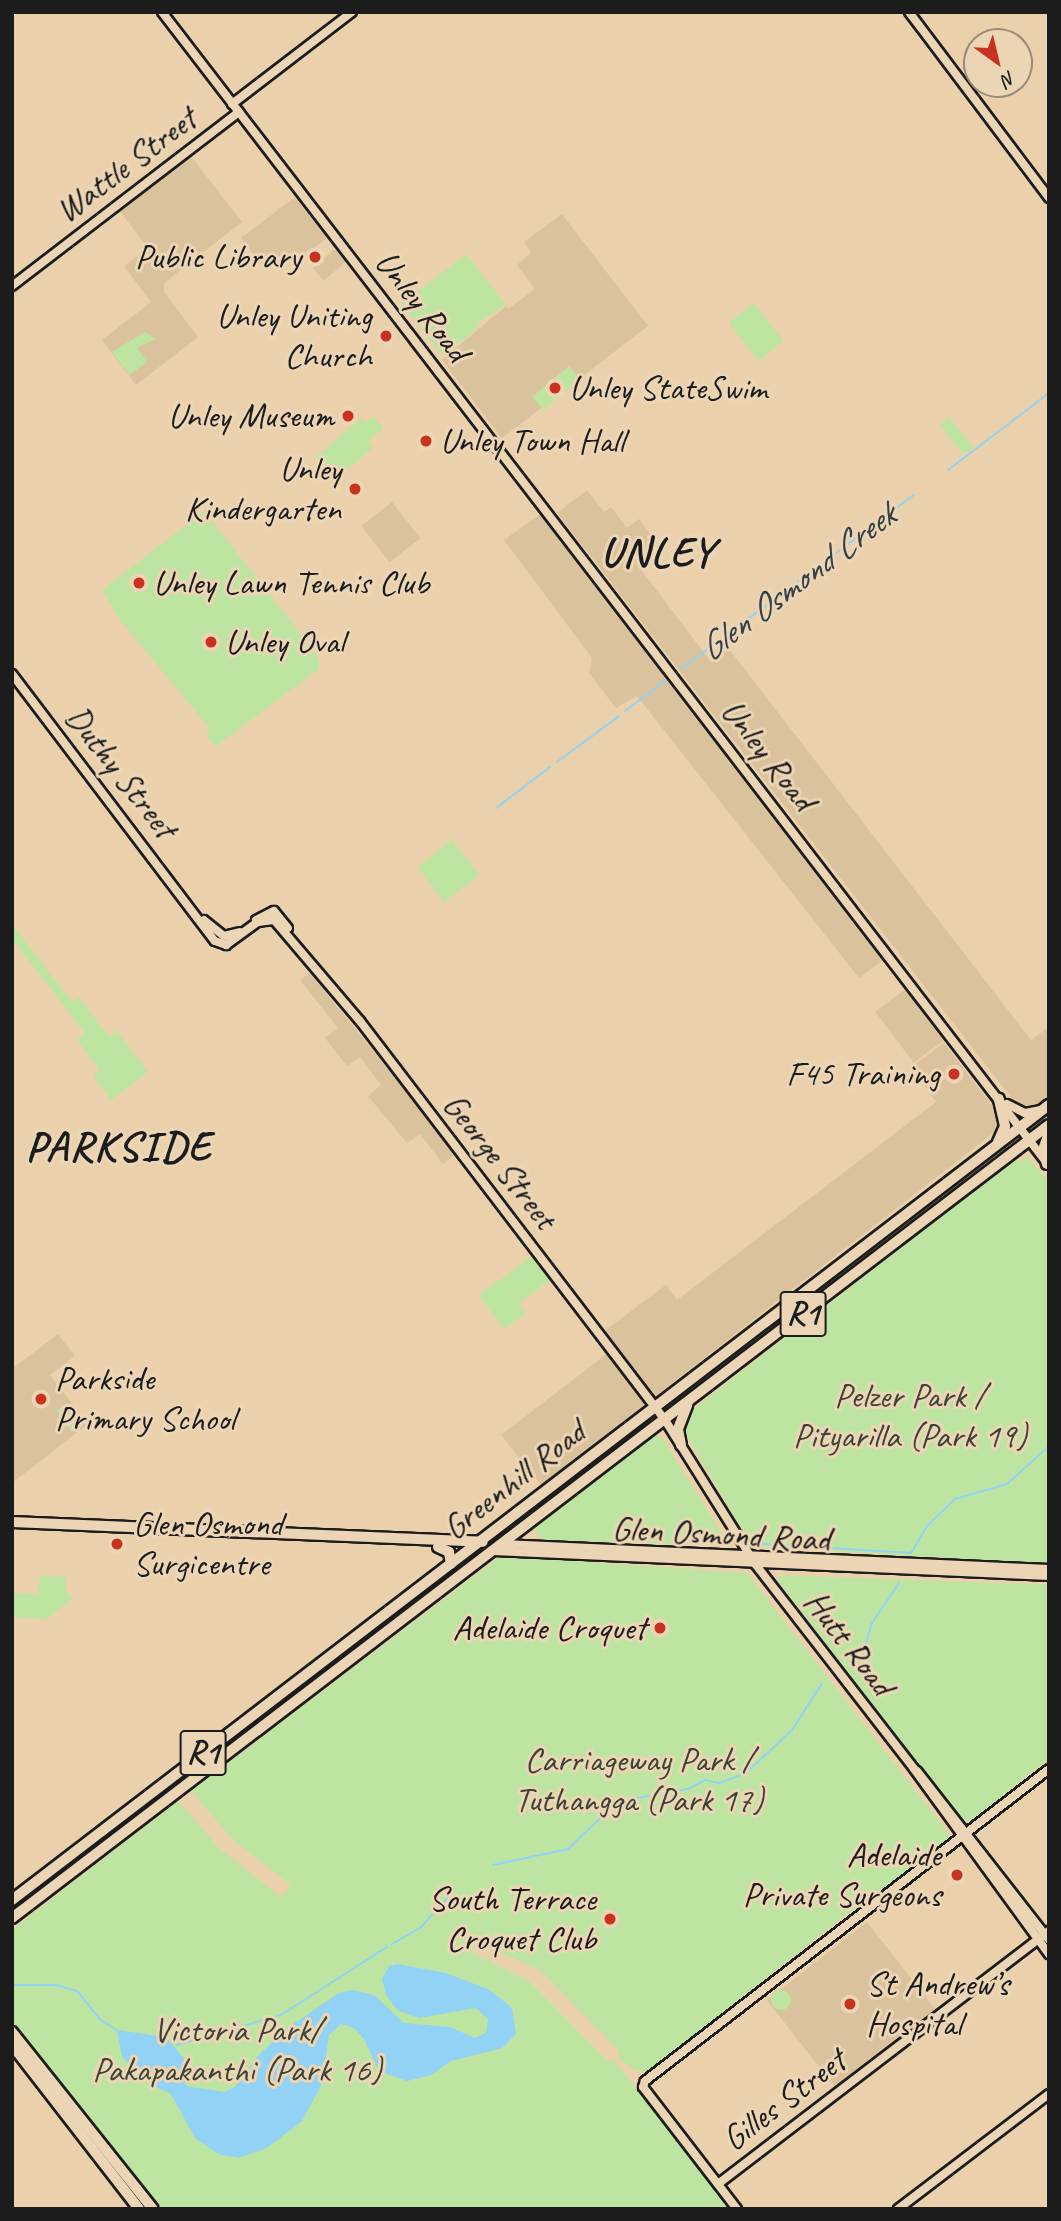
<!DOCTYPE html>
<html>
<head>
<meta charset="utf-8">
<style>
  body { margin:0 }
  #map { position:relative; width:1061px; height:2221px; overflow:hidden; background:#ead1ac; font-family:Caveat,sans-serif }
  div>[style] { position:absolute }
  .built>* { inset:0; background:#dac29d; transform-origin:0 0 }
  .green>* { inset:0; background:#bde5a1; transform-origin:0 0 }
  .round { border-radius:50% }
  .water>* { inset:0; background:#92d2f4 }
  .stream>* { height:2px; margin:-1px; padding:0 1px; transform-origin:1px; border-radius:1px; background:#92d2f4 }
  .roads { filter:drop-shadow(2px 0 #1c1c1c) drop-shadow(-2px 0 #1c1c1c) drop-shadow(0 2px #1c1c1c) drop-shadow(0 -2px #1c1c1c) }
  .secondary>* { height:8px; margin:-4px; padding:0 4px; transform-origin:4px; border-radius:4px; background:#ecd5b4 }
  .highway>* { height:10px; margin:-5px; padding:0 5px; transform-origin:5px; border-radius:5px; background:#ecd5b4 }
  .dots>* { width:19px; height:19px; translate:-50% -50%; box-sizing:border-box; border:4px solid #ecd5b4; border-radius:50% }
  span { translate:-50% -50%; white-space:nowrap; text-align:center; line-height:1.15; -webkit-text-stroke:6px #ecd5b4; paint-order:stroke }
  .shield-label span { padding:2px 5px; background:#ecd5b4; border:2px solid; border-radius:5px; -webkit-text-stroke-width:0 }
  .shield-label { font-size:33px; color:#1c1c1c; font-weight:700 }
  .street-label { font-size:35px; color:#1c1c1c }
  .poi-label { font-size:35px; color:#1c1c1c }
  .right { translate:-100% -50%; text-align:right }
  .left { translate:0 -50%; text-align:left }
  .park-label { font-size:35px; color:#3c4437 }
  .water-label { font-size:37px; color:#344047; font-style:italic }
  .district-label { font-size:42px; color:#1c1c1c; font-weight:700; letter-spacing:2px }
  .frame { position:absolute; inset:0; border:14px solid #1c1c1c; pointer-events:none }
  .north { position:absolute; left:963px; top:28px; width:70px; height:70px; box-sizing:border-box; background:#ecd5b4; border:2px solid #998b77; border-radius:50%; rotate:146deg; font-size:19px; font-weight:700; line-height:28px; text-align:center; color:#1c1c1c }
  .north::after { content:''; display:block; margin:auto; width:24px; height:32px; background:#c8321e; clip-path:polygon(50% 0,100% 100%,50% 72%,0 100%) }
</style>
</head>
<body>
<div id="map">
  <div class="built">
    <div style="clip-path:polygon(190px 155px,242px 222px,164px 283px,164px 292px,198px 337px,136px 385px,102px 340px,151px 302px,124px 266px,148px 248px,118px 209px)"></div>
    <div style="clip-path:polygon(295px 197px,327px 238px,294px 263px,287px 254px,265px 270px,241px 238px)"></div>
    <div style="clip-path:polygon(562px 214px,648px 326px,502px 438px,442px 360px,506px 306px,508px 309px,535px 289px,517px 265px,531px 253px,524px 242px)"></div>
    <div style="left:335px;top:249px;width:17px;height:29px;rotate:50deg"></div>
    <div style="clip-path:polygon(587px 490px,604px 512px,611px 507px,627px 528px,639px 519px,659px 545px,636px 563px,711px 662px,729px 649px,1031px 1040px,1049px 1027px,1049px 1095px,1031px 1109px,1013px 1100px,557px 513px)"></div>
    <div style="left:392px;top:502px;width:46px;height:39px;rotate:52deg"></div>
    <div style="clip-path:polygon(542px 513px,886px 958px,859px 978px,637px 696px,616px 708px,589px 673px,592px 658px,504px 540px)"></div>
    <div style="clip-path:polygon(310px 973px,447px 1142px,453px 1156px,443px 1164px,420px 1134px,407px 1143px,368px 1096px,381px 1085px,360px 1057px,347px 1066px,325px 1038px,338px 1028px,300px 980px)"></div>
    <div style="left:908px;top:987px;width:64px;height:41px;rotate:53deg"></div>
    <div style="clip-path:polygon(944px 1043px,1000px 1116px,996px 1131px,541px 1485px,501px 1435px,613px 1349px,602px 1333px,666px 1285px,677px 1300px,936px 1102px,911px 1067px)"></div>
    <div style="clip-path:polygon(58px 1334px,75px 1356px,50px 1375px,88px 1424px,12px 1483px,12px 1369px)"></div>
    <div style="left:867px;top:1922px;width:110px;height:127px;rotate:52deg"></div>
  </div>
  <div class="green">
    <div style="clip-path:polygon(466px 254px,506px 305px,476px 324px,478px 328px,442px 356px,402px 304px)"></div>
    <div style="left:754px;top:303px;width:48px;height:32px;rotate:52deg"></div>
    <div style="clip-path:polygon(145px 332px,155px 339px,137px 348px,147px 362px,129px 375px,112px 352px)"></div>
    <div style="left:569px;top:366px;width:17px;height:48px;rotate:50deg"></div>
    <div style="clip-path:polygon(374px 417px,384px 429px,368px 441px,373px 448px,333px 481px,315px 458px,361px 418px,365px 423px)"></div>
    <div style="left:949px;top:417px;width:39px;height:12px;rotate:52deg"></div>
    <div style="clip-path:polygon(204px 511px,318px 656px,319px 669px,215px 747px,206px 735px,210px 729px,120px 620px,102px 590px)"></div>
    <div style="left:452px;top:840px;width:44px;height:44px;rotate:52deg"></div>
    <div style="clip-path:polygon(12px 924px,72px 1002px,79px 997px,109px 1037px,117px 1031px,148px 1072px,111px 1100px,93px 1076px,100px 1070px,77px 1040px,85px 1033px,12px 939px)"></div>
    <div style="clip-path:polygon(1028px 1158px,1049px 1182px,1049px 1564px,751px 1546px,685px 1432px,691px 1411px,1013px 1161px)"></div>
    <div style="clip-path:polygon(532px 1256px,550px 1280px,519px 1303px,526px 1313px,504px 1329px,479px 1295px)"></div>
    <div style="left:67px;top:1403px;width:26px;height:13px;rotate:54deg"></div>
    <div style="clip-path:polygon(655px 1435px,663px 1439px,722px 1534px,718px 1545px,542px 1540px,534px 1529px)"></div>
    <div style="clip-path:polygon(501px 1556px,747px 1573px,949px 1834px,949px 1843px,864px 1902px,866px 1906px,856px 1914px,852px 1910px,647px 2072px,632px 2069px,617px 2056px,620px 2052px,540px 1970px,476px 1942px,472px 1952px,528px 1980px,609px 2062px,613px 2059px,731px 2209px,158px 2209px,12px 2026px,12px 1930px,178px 1801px,219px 1848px,281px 1897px,291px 1885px,233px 1840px,191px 1791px)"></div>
    <div style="clip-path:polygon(40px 1575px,66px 1577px,66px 1591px,73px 1598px,47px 1619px,12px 1617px,13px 1593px,38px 1594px)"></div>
    <div style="clip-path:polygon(780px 1575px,1049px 1585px,1049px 1759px,970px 1821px,962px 1821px,778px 1581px)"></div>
    <div class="round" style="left:771px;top:1990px;width:20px;height:20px"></div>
  </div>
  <div class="water">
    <div style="clip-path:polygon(397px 1964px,446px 1973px,490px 1990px,512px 2008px,516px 2034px,502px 2048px,451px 2061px,431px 2075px,407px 2081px,379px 2071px,364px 2039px,354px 2028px,341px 2024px,329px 2035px,322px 2084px,302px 2121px,267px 2148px,238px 2158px,218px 2154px,195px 2138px,171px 2094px,151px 2085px,122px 2057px,117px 2030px,166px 2037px,184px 2059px,186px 2086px,225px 2092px,236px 2086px,259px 2055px,286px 2029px,339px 1993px,353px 1990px,374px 1995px,404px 2023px,450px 2027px,475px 2038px,486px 2033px,488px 2019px,476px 2008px,419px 2018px,397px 2010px,386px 1995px,382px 1979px,389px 1966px)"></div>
  </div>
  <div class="stream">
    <div style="left:948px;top:470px;width:127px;rotate:-37.3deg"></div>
    <div style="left:681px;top:669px;width:291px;rotate:-36.8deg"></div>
    <div style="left:625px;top:711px;width:51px;rotate:-37.1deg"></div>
    <div style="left:557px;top:762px;width:77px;rotate:-36.6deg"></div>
    <div style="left:496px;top:808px;width:68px;rotate:-37.2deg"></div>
    <div style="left:752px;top:1543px;width:159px;rotate:3.6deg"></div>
    <div style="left:911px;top:1553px;width:33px;rotate:-59deg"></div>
    <div style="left:928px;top:1525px;width:37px;rotate:-44deg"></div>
    <div style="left:955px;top:1499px;width:54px;rotate:-16.1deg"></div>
    <div style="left:1007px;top:1484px;width:57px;rotate:-42.1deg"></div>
    <div style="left:855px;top:1665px;width:14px;rotate:-54deg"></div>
    <div style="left:863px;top:1654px;width:32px;rotate:-74deg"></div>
    <div style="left:872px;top:1623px;width:48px;rotate:-56deg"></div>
    <div style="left:632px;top:1799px;width:57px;rotate:-10.1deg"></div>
    <div style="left:688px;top:1789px;width:19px;rotate:-28deg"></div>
    <div style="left:705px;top:1780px;width:14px;rotate:12deg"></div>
    <div style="left:719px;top:1783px;width:29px;rotate:-20deg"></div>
    <div style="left:746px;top:1773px;width:63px;rotate:-43.1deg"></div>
    <div style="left:792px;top:1730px;width:54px;rotate:-57.2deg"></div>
    <div style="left:493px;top:1865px;width:77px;rotate:-12deg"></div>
    <div style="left:568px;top:1849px;width:61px;rotate:-43.7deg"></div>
    <div style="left:392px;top:1944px;width:34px;rotate:-30deg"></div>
    <div style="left:421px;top:1927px;width:50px;rotate:-48.3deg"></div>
    <div style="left:12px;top:1985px;width:45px"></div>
    <div style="left:57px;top:1985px;width:21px;rotate:17deg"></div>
    <div style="left:77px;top:1991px;width:36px;rotate:51deg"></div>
    <div style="left:100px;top:2019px;width:23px;rotate:34deg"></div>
    <div style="left:177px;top:2045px;width:108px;rotate:-16.1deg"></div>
    <div style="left:281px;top:2015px;width:126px;rotate:-32.7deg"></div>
  </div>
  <div class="roads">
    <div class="secondary">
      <div style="left:162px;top:12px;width:1446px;rotate:52.45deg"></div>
      <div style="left:909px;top:12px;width:233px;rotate:53deg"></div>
      <div style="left:232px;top:104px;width:151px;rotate:-37.5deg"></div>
      <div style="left:12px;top:286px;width:286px;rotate:-37.5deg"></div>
      <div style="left:12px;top:674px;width:335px;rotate:52.8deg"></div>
      <div style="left:215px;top:941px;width:12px;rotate:20deg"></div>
      <div style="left:226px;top:945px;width:39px;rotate:-36deg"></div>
      <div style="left:258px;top:922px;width:16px;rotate:-7deg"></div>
      <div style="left:274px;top:920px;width:133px;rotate:49.6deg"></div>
      <div style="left:360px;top:1021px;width:502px;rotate:52.61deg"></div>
      <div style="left:665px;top:1420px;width:171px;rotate:57.9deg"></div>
      <div style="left:756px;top:1565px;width:258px;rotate:52.2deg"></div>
      <div style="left:914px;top:1769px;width:229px;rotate:53.9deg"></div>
      <div style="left:204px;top:920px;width:26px;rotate:39deg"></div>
      <div style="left:224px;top:936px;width:16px;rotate:-14deg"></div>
      <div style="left:256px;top:920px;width:20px;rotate:-27deg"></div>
      <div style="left:274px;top:911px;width:22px;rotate:51deg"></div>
      <div style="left:1007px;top:1104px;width:20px;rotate:27deg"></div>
      <div style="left:1025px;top:1113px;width:16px;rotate:-11deg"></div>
      <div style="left:503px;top:1544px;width:547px;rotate:2.62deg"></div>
      <div style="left:493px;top:1551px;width:557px;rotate:2.57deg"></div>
      <div style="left:917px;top:1771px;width:214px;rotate:52deg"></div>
      <div style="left:718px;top:2184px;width:417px;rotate:-37.4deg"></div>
      <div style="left:737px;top:2209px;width:154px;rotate:-127.6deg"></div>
      <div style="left:643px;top:2087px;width:6px;rotate:-72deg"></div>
      <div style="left:645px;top:2081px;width:510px;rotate:-37.68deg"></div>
      <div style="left:898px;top:2209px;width:190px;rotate:-37.3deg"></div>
    </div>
    <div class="highway">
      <div style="left:998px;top:1142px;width:17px;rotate:-66deg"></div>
      <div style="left:1005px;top:1126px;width:28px;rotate:-103deg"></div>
      <div style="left:1047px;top:1164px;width:15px;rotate:-106deg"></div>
      <div style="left:1043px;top:1150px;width:18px;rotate:-71deg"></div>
      <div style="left:681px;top:1445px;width:16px;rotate:-101deg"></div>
      <div style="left:678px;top:1429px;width:26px;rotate:-69deg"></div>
      <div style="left:12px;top:1522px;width:471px;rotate:2.4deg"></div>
      <div style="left:438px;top:1547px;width:12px;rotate:24deg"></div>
      <div style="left:449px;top:1552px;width:12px;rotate:81deg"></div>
      <div style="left:12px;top:1900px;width:1307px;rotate:-37.48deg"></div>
      <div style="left:12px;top:1918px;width:1305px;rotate:-37.41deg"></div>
      <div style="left:12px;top:2032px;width:226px;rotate:51.5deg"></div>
      <div style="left:12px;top:2045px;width:207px;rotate:52.2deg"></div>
    </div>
  </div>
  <div class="dots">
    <div style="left:315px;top:257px;background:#c8321e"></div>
    <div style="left:386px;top:336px;background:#c8321e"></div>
    <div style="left:555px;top:388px;background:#c8321e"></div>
    <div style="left:348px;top:416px;background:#c8321e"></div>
    <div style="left:426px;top:441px;background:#c8321e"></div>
    <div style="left:355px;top:489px;background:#c8321e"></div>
    <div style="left:139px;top:583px;background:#c8321e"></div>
    <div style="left:211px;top:642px;background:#c8321e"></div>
    <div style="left:954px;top:1074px;background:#c8321e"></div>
    <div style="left:41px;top:1399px;background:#c8321e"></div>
    <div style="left:117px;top:1544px;background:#c8321e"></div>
    <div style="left:660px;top:1628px;background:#c8321e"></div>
    <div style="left:957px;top:1875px;background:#c8321e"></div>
    <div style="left:610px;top:1919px;background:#c8321e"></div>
    <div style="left:850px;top:2004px;background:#c8321e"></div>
  </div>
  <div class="shield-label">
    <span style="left:803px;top:1314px">R1</span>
    <span style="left:203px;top:1753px">R1</span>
  </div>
  <div class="street-label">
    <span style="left:126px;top:165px;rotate:-37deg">Wattle Street</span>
    <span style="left:422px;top:306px;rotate:52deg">Unley Road</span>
    <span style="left:768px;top:755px;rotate:52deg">Unley Road</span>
    <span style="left:121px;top:772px;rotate:52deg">Duthy Street</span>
    <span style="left:500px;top:1161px;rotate:52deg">George Street</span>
    <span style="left:514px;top:1480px;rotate:-38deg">Greenhill Road</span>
    <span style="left:721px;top:1534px;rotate:3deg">Glen Osmond Road</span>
    <span style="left:849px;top:1643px;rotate:52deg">Hutt Road</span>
    <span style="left:784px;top:2100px;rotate:-37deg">Gilles Street</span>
  </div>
  <div class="poi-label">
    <span class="right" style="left:301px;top:257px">Public Library</span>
    <span class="right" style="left:372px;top:336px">Unley Uniting<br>Church</span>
    <span class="left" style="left:569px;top:388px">Unley StateSwim</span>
    <span class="right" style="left:334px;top:416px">Unley Museum</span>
    <span class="left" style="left:440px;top:441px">Unley Town Hall</span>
    <span class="right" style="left:341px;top:489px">Unley<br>Kindergarten</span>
    <span class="left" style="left:153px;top:583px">Unley Lawn Tennis Club</span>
    <span class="left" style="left:225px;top:642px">Unley Oval</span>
    <span class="right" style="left:940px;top:1074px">F45 Training</span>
    <span class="left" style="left:55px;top:1399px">Parkside<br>Primary School</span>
    <span class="left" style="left:133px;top:1544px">Glen Osmond<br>Surgicentre</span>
    <span class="right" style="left:646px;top:1628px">Adelaide Croquet</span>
    <span class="right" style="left:941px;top:1875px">Adelaide<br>Private Surgeons</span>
    <span class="right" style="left:596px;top:1919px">South Terrace<br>Croquet Club</span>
    <span class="left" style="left:866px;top:2004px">St Andrew’s<br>Hospital</span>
  </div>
  <div class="park-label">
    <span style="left:910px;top:1416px">Pelzer Park /<br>Pityarilla (Park 19)</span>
    <span style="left:639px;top:1780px">Carriageway Park /<br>Tuthangga (Park 17)</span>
    <span style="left:237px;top:2050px">Victoria Park/<br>Pakapakanthi (Park 16)</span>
  </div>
  <div class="water-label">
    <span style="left:797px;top:582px;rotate:-37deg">Glen Osmond Creek</span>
  </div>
  <div class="district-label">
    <span style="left:658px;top:553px">UNLEY</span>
    <span style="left:119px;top:1147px">PARKSIDE</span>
  </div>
  <div class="frame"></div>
  <div class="north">N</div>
</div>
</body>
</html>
